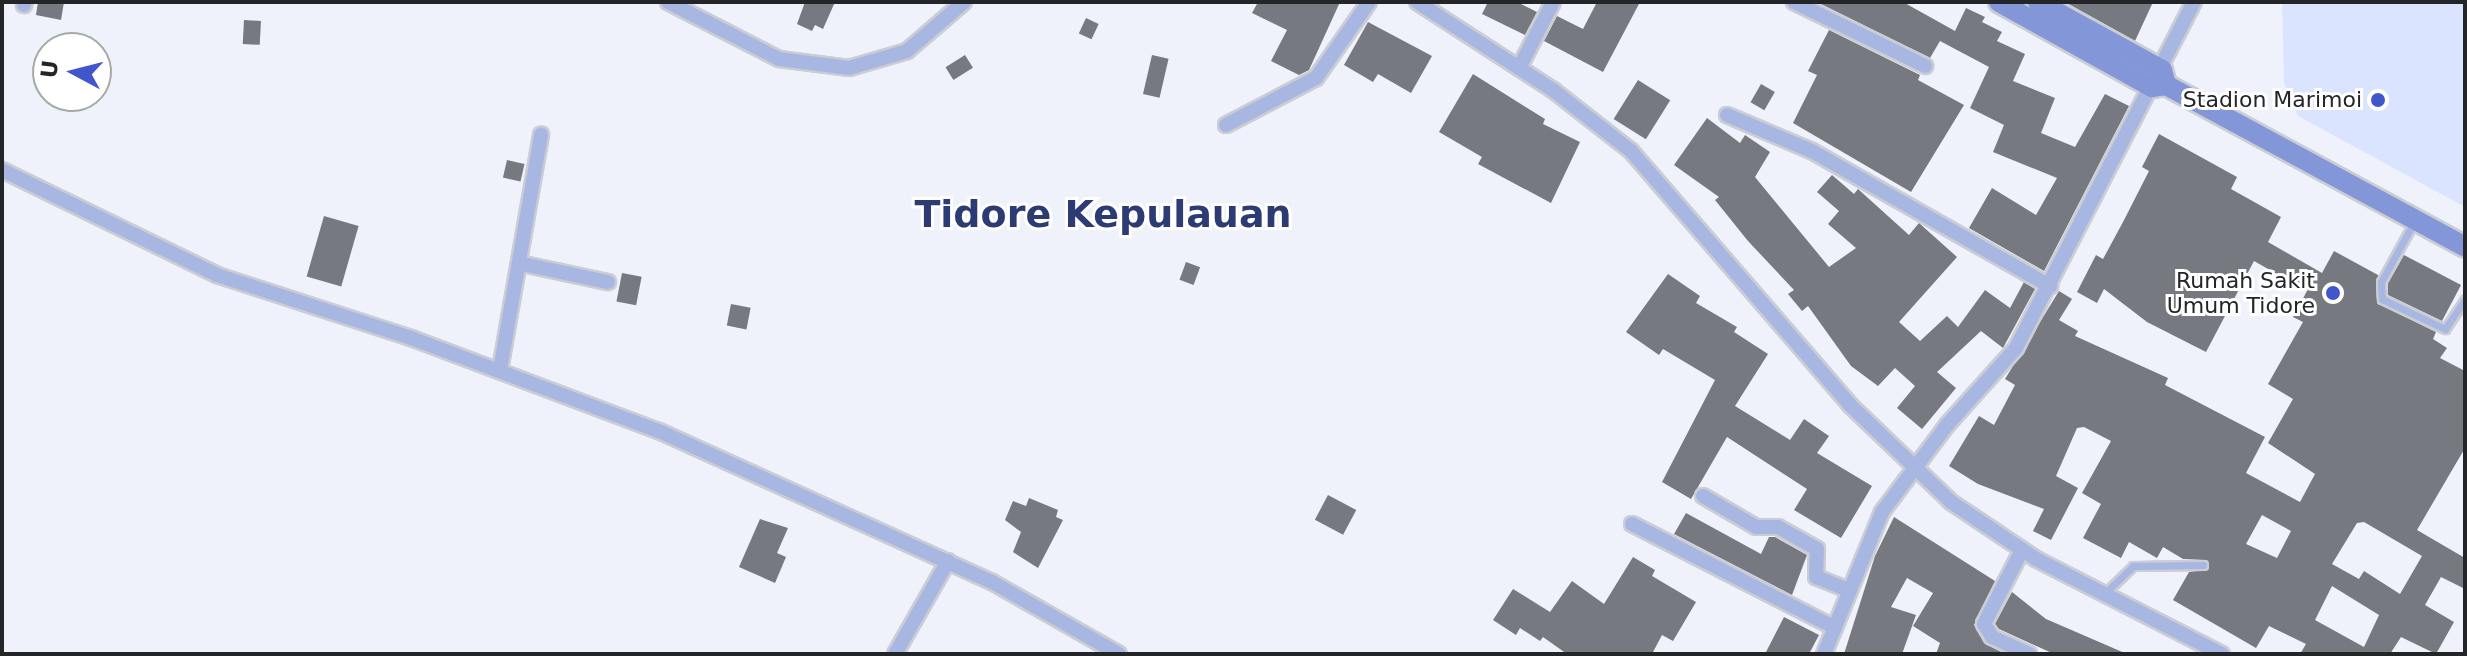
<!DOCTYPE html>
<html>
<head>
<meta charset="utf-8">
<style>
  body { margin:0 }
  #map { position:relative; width:2467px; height:656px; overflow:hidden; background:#f0f2fb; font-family:"DejaVu Sans",sans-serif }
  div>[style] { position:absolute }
  .green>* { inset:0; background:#dbe4fe }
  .building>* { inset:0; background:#767980; transform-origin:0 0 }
  .roads { filter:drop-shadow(2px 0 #cbcdd5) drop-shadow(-2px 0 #cbcdd5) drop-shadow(0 2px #cbcdd5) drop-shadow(0 -2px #cbcdd5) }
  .lane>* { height:7px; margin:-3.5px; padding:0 3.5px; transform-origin:3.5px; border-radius:3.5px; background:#a8b6e2 }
  .street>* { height:14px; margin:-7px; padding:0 7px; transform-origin:7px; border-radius:7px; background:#a8b6e2 }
  .secondary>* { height:20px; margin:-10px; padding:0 10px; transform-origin:10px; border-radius:10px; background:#8397d8 }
  .dots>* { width:22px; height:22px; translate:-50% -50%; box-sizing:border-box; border:4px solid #fff; border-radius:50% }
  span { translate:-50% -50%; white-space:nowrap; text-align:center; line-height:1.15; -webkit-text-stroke:6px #fff; paint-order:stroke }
  .poi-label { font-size:22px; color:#232528 }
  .right { translate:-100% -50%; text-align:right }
  .town-label { font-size:38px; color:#2d3b75; font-weight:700 }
  .frame { position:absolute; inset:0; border:4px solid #232528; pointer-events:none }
  .north { position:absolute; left:32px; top:32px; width:80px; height:80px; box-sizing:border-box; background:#fff; border:2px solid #a7a8a9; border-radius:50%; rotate:277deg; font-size:22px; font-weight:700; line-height:32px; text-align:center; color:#232528 }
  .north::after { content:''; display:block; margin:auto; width:28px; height:36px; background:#4156ca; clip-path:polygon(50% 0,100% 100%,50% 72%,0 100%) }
</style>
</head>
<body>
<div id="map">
  <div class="green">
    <div style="clip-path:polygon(2282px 2px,2465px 2px,2465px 207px,2298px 116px,2284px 83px)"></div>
  </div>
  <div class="building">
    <div style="clip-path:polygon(38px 2px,64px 2px,61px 20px,36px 15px)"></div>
    <div style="clip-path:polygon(805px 2px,835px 2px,823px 29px,815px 25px,812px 31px,797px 24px)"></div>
    <div style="clip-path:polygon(1258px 2px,1340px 2px,1309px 70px,1299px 75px,1271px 61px,1287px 30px,1252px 13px)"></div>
    <div style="clip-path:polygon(1488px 2px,1517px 2px,1537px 12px,1525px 35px,1482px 14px)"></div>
    <div style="clip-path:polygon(1597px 2px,1640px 2px,1603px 72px,1544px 41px,1557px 16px,1583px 29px)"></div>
    <div style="clip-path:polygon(1817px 2px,1903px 2px,1955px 31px,1966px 8px,1985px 17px,1982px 22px,2002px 32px,1997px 41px,2025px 54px,2013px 81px,2055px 98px,2041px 133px,2075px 147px,2105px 94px,2129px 106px,2044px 271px,1969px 228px,1992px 188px,2036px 215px,2057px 178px,1993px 152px,2004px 125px,1970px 108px,1989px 67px,1940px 41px,1930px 58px)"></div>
    <div style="clip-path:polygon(2065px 2px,2153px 2px,2135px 41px)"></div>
    <div style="left:1086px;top:18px;width:14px;height:17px;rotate:25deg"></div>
    <div style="left:244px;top:20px;width:17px;height:24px;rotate:3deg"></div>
    <div style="clip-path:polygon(1368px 22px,1432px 56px,1411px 93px,1378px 74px,1373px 82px,1344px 65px)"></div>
    <div style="clip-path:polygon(1829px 30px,1920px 75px,1918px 80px,1964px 105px,1911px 192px,1793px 123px,1817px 75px,1808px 71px)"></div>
    <div style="left:965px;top:55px;width:15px;height:23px;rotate:58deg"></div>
    <div style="left:1152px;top:55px;width:17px;height:40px;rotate:13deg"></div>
    <div style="clip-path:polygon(1473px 74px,1545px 119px,1543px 124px,1580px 142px,1551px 203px,1478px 164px,1482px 157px,1439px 132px)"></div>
    <div style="left:1638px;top:80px;width:38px;height:46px;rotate:32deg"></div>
    <div style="left:1761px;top:84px;width:16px;height:21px;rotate:30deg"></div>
    <div style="clip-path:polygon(1707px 118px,1740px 143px,1745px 135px,1770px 152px,1755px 177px,1829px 267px,1856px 248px,1828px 224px,1839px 211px,1817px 192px,1832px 175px,1854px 194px,1858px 189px,1909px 235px,1919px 223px,1957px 257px,1899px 322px,1920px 341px,1947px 316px,1958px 327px,1985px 290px,2010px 308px,2024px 282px,2035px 289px,2003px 348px,1981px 331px,1937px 372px,1956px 388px,1922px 429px,1897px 408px,1915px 386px,1895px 368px,1878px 386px,1851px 366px,1808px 306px,1802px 311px,1788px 294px,1794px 290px,1748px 241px,1715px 200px,1719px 197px,1674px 165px)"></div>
    <div style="clip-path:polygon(evenodd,2159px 134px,2237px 177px,2231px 189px,2281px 217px,2268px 242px,2322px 273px,2334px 251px,2378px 275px,2377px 303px,2436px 332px,2433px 339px,2447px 348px,2440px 358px,2465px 371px,2465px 448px,2417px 530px,2465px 558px,2465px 589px,2441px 577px,2425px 605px,2454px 622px,2436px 654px,2401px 637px,2390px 654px,2300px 654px,2306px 644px,2269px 626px,2256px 648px,2173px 600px,2189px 572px,2208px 569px,2207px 560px,2183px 559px,2163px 547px,2157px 558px,2129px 542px,2121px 558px,2083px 538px,2101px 504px,2082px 493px,2111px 441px,2084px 427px,2077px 428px,2056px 476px,2078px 488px,2051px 540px,2033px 531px,2044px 509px,1978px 484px,1949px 466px,1979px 416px,1994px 425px,2015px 385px,2005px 379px,2059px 291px,2072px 299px,2059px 320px,2078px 331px,2075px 336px,2168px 378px,2165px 385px,2265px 437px,2246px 473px,2300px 502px,2315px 474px,2268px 443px,2293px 399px,2268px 384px,2303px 322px,2293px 317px,2307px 291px,2254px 261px,2206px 352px,2147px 322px,2104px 289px,2097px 303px,2077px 292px,2096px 255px,2103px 259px,2123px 222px,2149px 171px,2142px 167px,2159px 134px,2262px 515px,2291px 531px,2277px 558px,2246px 544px,2262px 515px,2159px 134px,2364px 522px,2422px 556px,2400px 594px,2364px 571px,2359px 579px,2332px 564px,2357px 523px,2364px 522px,2159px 134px,2332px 586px,2379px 615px,2364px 647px,2315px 620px,2332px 586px)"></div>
    <div style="left:507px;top:160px;width:18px;height:18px;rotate:13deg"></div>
    <div style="left:324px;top:216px;width:36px;height:63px;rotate:16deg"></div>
    <div style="clip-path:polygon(2404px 255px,2461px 285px,2442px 321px,2388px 295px,2388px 283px)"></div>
    <div style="left:1186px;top:262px;width:15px;height:19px;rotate:20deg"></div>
    <div style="left:622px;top:273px;width:20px;height:29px;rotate:11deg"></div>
    <div style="clip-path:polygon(1668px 274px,1700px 296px,1696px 303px,1737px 327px,1734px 332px,1768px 354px,1735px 406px,1790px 440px,1804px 419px,1829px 436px,1817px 453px,1872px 486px,1841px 538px,1794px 510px,1807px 489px,1727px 437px,1691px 499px,1662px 482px,1715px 380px,1663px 349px,1659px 355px,1626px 332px)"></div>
    <div style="left:731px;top:304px;width:20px;height:22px;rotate:11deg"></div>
    <div style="left:1328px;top:495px;width:32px;height:28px;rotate:28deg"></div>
    <div style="clip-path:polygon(1029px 498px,1058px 510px,1056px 517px,1063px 520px,1038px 568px,1013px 552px,1021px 532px,1005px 520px,1013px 501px,1026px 506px)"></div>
    <div style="clip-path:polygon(1686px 513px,1761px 554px,1769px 537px,1775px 537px,1807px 555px,1792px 595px,1674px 534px)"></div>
    <div style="clip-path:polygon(1894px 517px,1995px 581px,1974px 625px,1984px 643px,2005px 654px,1936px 654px,1940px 643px,1913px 626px,1933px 593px,1907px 578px,1891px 607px,1916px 615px,1902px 654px,1844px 654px,1875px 556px)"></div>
    <div style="clip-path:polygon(760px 519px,788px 528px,777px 553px,786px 557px,775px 583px,739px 567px)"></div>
    <div style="clip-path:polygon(1633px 557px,1655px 570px,1652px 576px,1696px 602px,1673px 641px,1662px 635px,1652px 654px,1567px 654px,1543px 637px,1540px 641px,1520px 628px,1516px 635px,1493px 620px,1513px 589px,1550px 612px,1572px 581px,1604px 604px)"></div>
    <div style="clip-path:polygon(2012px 592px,2046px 619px,2127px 654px,2054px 654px,1999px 629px,1995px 624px)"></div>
    <div style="clip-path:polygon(1784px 617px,1819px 635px,1809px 654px,1765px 654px)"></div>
  </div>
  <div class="roads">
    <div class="lane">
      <div style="left:2414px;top:222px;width:68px;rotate:118.8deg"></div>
      <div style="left:2381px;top:282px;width:17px;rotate:87deg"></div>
      <div style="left:2382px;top:299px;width:70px;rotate:25.5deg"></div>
      <div style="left:2445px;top:329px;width:36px;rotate:-56deg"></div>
      <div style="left:2104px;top:594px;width:40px;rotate:-44deg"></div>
      <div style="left:2133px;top:566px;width:70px;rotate:-0.8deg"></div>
    </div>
    <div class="street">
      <div style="left:668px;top:2px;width:125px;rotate:27.2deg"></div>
      <div style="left:779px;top:59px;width:71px;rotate:7.3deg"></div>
      <div style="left:849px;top:68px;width:60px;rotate:-16.3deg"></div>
      <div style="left:907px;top:51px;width:75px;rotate:-40.7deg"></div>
      <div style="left:1417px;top:2px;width:162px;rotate:32.9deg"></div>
      <div style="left:1553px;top:90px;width:99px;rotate:38deg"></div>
      <div style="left:1631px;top:151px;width:335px;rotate:49.2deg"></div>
      <div style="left:1850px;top:405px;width:140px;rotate:43.8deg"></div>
      <div style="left:1951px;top:502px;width:102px;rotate:33.8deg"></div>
      <div style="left:2036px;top:559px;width:209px;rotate:27.1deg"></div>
      <div style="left:1794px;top:2px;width:146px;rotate:26deg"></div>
      <div style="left:24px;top:5px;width:3px;rotate:-72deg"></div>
      <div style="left:1519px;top:68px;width:74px;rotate:-62.7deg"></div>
      <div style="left:1727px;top:115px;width:92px;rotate:23deg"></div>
      <div style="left:1812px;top:151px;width:274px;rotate:29.6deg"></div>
      <div style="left:1226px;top:125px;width:102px;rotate:-27.6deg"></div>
      <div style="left:1316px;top:78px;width:93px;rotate:-55.1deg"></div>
      <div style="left:2px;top:170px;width:239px;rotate:26deg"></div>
      <div style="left:217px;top:275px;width:204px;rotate:18deg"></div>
      <div style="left:411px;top:338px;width:265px;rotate:20.6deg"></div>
      <div style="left:659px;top:431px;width:366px;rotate:24.4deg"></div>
      <div style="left:992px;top:582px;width:146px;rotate:29.6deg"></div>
      <div style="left:519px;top:263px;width:91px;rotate:12.1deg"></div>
      <div style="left:500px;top:370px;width:239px;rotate:-80.1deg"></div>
      <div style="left:1703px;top:496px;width:61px;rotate:30.3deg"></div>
      <div style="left:1756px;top:527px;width:22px"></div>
      <div style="left:1778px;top:527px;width:45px;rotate:29.4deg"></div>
      <div style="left:1817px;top:549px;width:28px;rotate:92deg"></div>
      <div style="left:1816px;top:577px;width:35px;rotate:22deg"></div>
      <div style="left:1632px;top:524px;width:228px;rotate:27.1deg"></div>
      <div style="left:2022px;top:550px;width:83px;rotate:117.2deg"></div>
      <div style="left:1984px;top:624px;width:15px;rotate:58deg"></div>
      <div style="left:1992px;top:637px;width:41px;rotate:24.7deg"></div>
      <div style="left:895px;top:654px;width:107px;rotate:-60.3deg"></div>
      <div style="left:1824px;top:654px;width:153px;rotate:-67.8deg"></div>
      <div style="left:1882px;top:512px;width:109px;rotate:-53.2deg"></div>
      <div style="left:1947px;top:425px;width:103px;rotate:-48.1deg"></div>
      <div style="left:2016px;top:348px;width:389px;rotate:-62.8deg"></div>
    </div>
    <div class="secondary">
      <div style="left:1999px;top:2px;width:175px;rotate:29.1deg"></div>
      <div style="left:2152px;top:87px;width:14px;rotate:-8deg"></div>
      <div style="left:2166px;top:85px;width:340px;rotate:28.4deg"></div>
      <div style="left:2038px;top:2px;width:141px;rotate:28.7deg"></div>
      <div style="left:2162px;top:70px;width:16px;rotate:75deg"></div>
    </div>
  </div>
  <div class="dots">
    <div style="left:2378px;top:100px;background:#4156ca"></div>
    <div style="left:2333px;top:293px;background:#4156ca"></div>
  </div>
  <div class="poi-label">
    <span class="right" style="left:2362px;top:100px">Stadion Marimoi</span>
    <span class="right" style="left:2315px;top:293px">Rumah Sakit<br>Umum Tidore</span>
  </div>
  <div class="town-label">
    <span style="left:1103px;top:215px">Tidore Kepulauan</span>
  </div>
  <div class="frame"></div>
  <div class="north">U</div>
</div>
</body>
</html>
